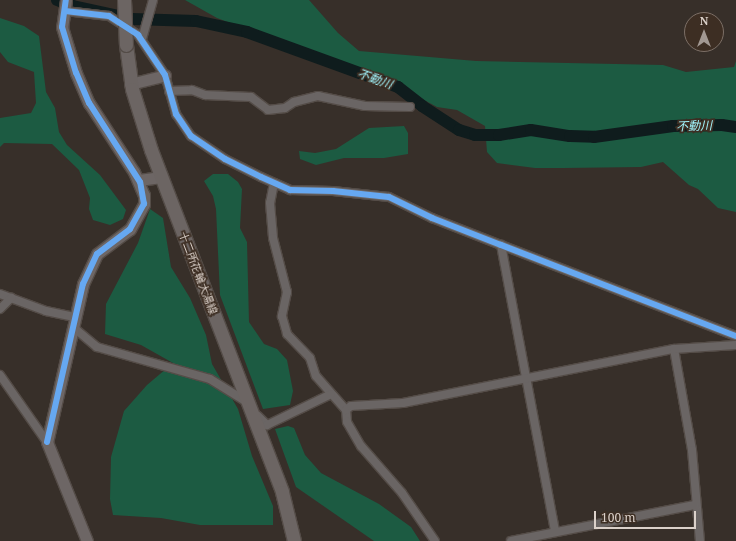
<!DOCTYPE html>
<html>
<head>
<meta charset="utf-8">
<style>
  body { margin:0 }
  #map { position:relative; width:736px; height:541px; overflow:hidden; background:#372f29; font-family:"Noto Serif","Noto Sans JP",serif }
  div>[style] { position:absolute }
  .green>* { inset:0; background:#1c5b42 }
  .river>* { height:12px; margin:-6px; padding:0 6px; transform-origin:6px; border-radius:6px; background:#0f1c1d }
  .roads { filter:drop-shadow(1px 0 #544c47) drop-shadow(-1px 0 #544c47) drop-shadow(0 1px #544c47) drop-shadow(0 -1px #544c47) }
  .street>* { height:8px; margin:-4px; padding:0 4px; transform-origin:4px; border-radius:4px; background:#6a6564 }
  .secondary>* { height:11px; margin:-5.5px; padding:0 5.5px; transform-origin:5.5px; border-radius:5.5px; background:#6d6665 }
  .primary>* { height:13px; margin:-6.5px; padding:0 6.5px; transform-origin:6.5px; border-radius:6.5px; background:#6c6563 }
  .bridges { filter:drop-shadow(1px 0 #544c47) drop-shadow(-1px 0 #544c47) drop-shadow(0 1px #544c47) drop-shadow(0 -1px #544c47) }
  .primary-bridge>* { height:13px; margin:-6.5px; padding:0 6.5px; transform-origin:6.5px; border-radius:6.5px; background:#6c6563 }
  .cycleway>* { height:6px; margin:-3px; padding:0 3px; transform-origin:3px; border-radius:3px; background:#66a8f1 }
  span { translate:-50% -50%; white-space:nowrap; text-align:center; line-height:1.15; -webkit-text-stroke:3.5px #3d2e23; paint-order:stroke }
  .street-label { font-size:11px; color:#dbd1ca }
  .water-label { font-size:12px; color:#a0f4fc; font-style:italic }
  .north { position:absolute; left:684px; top:12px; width:40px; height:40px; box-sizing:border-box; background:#3d2e23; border:1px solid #7c6f66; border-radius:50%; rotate:0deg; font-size:11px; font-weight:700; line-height:16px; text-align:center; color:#dbd1ca }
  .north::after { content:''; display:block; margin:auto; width:14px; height:18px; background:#a29892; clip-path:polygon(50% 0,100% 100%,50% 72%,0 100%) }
  .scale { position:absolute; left:594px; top:511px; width:102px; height:18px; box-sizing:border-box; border:2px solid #dbd1ca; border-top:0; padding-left:5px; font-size:12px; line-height:14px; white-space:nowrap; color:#dbd1ca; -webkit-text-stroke:3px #3d2e23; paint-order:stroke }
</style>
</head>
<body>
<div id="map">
  <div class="green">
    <div style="clip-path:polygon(185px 0,309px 0,338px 33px,359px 51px,476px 61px,663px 65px,686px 72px,734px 67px,736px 61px,736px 212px,718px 208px,698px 189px,689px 185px,663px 162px,641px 167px,563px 168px,535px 168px,497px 163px,487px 152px,485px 126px,457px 110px,437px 107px,402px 88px,217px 18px)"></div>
    <div style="clip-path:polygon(0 18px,24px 26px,39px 36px,46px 92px,55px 108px,59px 132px,67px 145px,100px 175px,126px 210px,123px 219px,110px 225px,93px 220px,89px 209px,90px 198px,79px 170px,52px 144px,4px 143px,0 147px,0 118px,31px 113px,36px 103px,34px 72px,8px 62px,0 52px)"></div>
    <div style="clip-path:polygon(404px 126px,408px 133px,408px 154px,384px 158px,344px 158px,316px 165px,300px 159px,299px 151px,315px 153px,336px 149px,369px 128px)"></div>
    <div style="clip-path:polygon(213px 174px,228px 174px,238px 182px,242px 189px,240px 228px,247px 242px,249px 322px,264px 344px,277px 349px,287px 360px,293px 391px,290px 405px,263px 409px,220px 295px,216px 209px,213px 196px,204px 181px)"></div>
    <div style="clip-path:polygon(150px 209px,163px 218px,171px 267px,190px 298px,206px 335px,212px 364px,238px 409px,252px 456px,273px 506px,273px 525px,200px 525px,161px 518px,113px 515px,110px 499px,111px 457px,124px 411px,147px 385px,173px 363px,141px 345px,105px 334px,106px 304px,138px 243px)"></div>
    <div style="clip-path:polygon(288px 426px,294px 428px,305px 455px,321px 473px,379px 504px,411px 527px,420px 541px,374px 541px,296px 487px,275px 429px)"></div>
  </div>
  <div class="river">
    <div style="left:57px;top:0;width:17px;rotate:21deg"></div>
    <div style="left:73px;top:6px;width:60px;rotate:12.4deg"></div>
    <div style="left:132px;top:19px;width:64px;rotate:1.8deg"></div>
    <div style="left:196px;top:21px;width:52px;rotate:12.2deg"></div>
    <div style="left:247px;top:32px;width:161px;rotate:20deg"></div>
    <div style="left:398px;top:87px;width:31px;rotate:38deg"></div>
    <div style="left:422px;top:106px;width:44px;rotate:33deg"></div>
    <div style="left:459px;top:130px;width:17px;rotate:17deg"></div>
    <div style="left:475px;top:135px;width:24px"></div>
    <div style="left:499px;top:135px;width:32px;rotate:-9deg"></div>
    <div style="left:531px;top:130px;width:39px;rotate:9deg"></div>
    <div style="left:570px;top:136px;width:24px;rotate:2deg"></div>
    <div style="left:594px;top:137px;width:80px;rotate:-7.9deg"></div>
    <div style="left:673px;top:126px;width:49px;rotate:-1.2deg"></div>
    <div style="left:722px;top:125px;width:14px;rotate:8deg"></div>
  </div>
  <div class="roads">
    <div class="street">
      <div style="left:65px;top:11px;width:44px;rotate:6.5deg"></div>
      <div style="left:109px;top:16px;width:35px;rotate:33deg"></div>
      <div style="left:138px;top:35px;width:48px;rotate:56deg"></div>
      <div style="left:165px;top:75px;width:41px;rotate:74.2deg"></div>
      <div style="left:176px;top:114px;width:27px;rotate:56deg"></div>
      <div style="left:191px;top:136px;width:41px;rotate:34.1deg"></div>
      <div style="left:225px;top:159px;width:40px;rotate:26.6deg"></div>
      <div style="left:261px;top:177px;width:32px;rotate:24deg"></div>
      <div style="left:290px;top:190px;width:43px;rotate:1.3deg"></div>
      <div style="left:333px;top:191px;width:56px;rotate:6.1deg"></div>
      <div style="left:389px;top:197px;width:48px;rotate:26deg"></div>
      <div style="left:432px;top:218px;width:74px;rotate:21.4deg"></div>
      <div style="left:501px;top:245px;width:252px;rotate:21.2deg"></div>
      <div style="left:142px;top:39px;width:41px;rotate:-74.2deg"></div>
      <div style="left:169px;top:91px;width:23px;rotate:-2deg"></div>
      <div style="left:192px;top:90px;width:14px;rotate:21deg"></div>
      <div style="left:205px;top:95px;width:46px;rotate:2.5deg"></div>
      <div style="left:251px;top:97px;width:21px;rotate:37deg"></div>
      <div style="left:268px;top:110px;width:17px;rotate:-7deg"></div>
      <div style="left:285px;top:108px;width:11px;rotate:-34deg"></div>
      <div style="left:294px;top:102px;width:25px;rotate:-14deg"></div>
      <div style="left:318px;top:96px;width:48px;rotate:12deg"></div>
      <div style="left:365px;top:106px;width:45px;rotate:1.3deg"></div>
      <div style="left:274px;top:183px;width:20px;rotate:101deg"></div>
      <div style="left:270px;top:203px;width:35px;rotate:85deg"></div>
      <div style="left:273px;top:238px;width:56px;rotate:75.5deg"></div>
      <div style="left:287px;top:292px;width:25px;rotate:102deg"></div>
      <div style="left:282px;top:316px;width:19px;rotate:74deg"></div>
      <div style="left:287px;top:334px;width:33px;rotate:46deg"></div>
      <div style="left:310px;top:358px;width:19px;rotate:72deg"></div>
      <div style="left:316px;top:376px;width:45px;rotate:48.6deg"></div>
      <div style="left:346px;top:410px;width:12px;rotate:85deg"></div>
      <div style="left:347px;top:422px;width:28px;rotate:60deg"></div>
      <div style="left:361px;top:446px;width:62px;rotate:48.9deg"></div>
      <div style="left:402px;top:493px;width:58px;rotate:55.5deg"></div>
      <div style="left:501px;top:245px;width:292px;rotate:79.3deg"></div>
      <div style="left:0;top:294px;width:49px;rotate:20.3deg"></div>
      <div style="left:46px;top:311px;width:30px;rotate:12deg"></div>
      <div style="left:0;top:309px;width:16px;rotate:-45deg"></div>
      <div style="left:73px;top:327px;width:31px;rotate:40deg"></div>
      <div style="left:97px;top:347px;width:117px;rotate:15.8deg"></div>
      <div style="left:210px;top:379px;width:44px;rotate:31.9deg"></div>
      <div style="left:674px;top:349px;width:103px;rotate:79.9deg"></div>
      <div style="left:692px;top:450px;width:91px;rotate:85deg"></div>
      <div style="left:0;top:375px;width:82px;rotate:55deg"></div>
      <div style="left:346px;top:410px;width:6px;rotate:-39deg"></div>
      <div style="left:351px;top:406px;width:52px;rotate:-3.3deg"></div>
      <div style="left:403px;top:403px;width:276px;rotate:-11.3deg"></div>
      <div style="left:674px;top:349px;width:62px;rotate:-3.7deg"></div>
      <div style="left:258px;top:416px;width:13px;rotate:45deg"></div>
      <div style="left:267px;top:425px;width:71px;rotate:-25.8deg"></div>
      <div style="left:511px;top:541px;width:187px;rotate:-11.1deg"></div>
    </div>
    <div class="secondary">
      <div style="left:66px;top:0;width:27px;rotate:98deg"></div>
      <div style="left:62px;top:27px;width:48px;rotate:73.1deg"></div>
      <div style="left:76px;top:73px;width:33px;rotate:67deg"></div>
      <div style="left:89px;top:103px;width:82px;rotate:56.9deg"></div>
      <div style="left:134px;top:172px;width:25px;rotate:67deg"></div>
      <div style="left:144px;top:195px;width:9px;rotate:90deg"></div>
      <div style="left:144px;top:204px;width:29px;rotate:119deg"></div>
      <div style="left:130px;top:229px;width:41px;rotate:142.9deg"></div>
      <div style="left:97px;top:254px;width:33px;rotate:115deg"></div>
      <div style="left:83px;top:284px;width:162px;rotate:102.8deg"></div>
      <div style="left:47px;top:442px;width:107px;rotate:68deg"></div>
      <div style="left:130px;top:84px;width:36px;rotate:-14deg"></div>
      <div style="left:139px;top:180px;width:22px;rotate:-8deg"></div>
    </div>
    <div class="primary">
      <div style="left:126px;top:45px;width:44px;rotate:82.2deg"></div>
      <div style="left:132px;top:89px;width:64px;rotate:72.7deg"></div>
      <div style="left:151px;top:150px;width:366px;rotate:69deg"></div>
      <div style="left:282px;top:492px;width:50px;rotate:76.2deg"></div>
    </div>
  </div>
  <div class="bridges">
    <div class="primary-bridge">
      <div style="left:124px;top:0;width:45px;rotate:87.5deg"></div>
    </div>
  </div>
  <div class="cycleway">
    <div style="left:65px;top:11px;width:44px;rotate:6.5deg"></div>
    <div style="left:109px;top:16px;width:35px;rotate:33deg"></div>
    <div style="left:138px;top:35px;width:48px;rotate:56deg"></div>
    <div style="left:165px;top:75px;width:41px;rotate:74.2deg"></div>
    <div style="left:176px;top:114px;width:27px;rotate:56deg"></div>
    <div style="left:191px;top:136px;width:41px;rotate:34.1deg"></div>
    <div style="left:225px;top:159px;width:40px;rotate:26.6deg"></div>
    <div style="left:261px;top:177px;width:32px;rotate:24deg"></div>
    <div style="left:290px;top:190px;width:43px;rotate:1.3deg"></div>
    <div style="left:333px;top:191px;width:56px;rotate:6.1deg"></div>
    <div style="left:389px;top:197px;width:48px;rotate:26deg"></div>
    <div style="left:432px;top:218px;width:74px;rotate:21.4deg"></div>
    <div style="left:501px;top:245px;width:252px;rotate:21.2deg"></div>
    <div style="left:47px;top:442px;width:162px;rotate:-77.2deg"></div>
    <div style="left:83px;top:284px;width:33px;rotate:-65deg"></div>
    <div style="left:97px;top:254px;width:41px;rotate:-37.1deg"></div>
    <div style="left:130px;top:229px;width:29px;rotate:-61deg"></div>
    <div style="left:144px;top:204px;width:22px;rotate:-100deg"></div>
    <div style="left:140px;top:182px;width:94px;rotate:-122.8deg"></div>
    <div style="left:89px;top:103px;width:33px;rotate:-113deg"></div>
    <div style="left:76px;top:73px;width:48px;rotate:-106.9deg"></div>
    <div style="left:62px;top:27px;width:27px;rotate:-82deg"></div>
  </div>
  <div class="street-label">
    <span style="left:198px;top:273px;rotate:69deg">十二所花輪大湯線</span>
  </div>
  <div class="water-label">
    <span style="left:375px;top:79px;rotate:20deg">不動川</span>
    <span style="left:694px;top:126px;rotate:-2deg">不動川</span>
  </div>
  <div class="north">N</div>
  <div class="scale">100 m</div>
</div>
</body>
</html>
